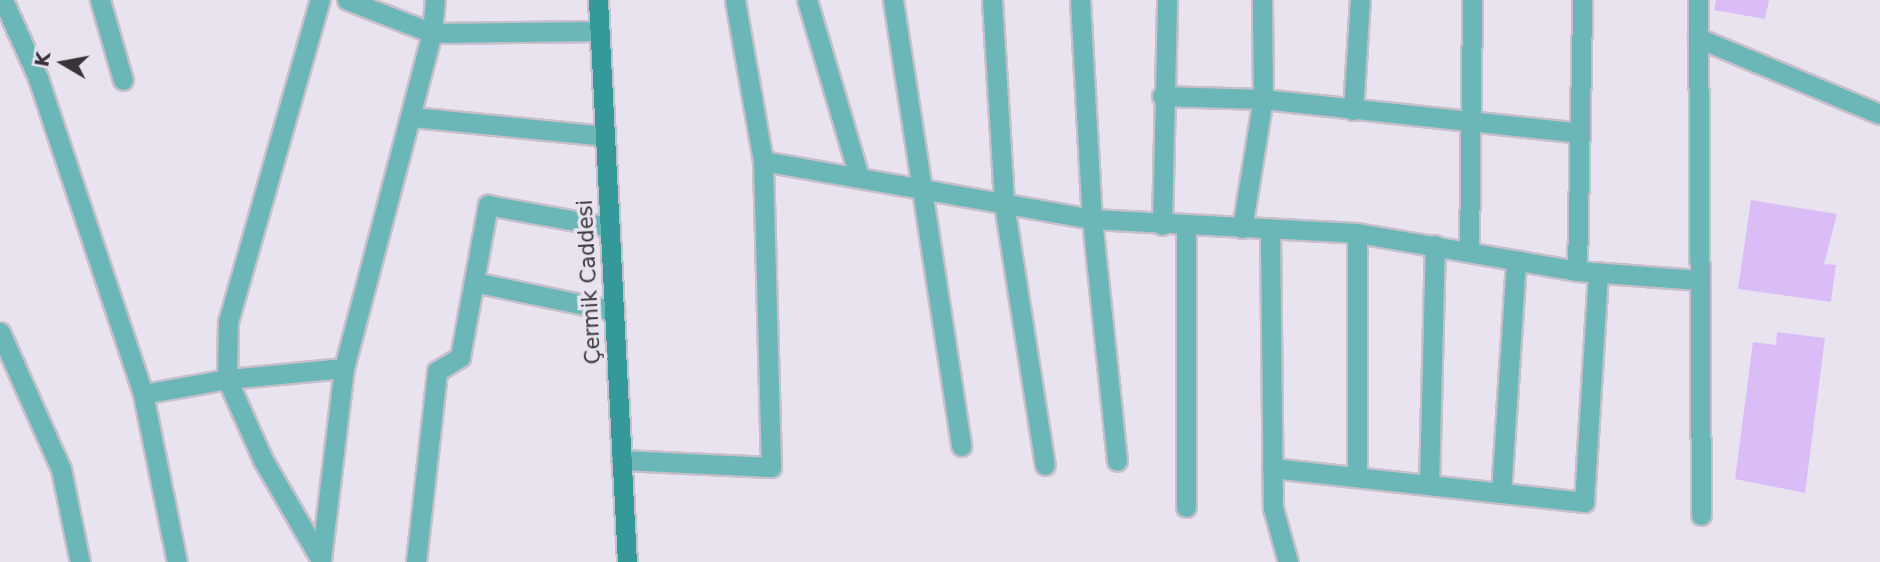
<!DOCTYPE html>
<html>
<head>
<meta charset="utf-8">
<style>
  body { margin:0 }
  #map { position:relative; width:1880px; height:562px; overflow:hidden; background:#e9e3ef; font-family:"DejaVu Sans",sans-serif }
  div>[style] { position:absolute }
  .building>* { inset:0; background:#dabdf7 }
  .roads { filter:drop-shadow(2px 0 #c5c0cb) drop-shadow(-2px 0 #c5c0cb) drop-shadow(0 2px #c5c0cb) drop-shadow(0 -2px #c5c0cb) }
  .minor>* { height:19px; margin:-9.5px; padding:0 9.5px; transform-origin:9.5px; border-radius:9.5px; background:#6bb6b6 }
  .secondary>* { height:19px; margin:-9.5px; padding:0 9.5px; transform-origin:9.5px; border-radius:9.5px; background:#35999a }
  span { translate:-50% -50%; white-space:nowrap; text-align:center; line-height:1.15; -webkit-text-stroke:7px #e9e3ef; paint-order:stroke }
  .street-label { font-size:21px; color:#363439 }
  .north { position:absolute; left:28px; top:28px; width:70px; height:70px; -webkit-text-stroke:5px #e9e3ef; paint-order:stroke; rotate:280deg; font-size:19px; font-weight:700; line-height:28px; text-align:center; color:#363439 }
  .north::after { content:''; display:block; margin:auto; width:24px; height:32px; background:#363439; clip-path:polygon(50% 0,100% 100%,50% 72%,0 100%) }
</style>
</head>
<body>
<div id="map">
  <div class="building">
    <div style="clip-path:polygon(1716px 0,1769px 0,1765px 19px,1714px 10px)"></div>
    <div style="clip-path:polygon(1751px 200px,1837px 214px,1824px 264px,1836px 265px,1831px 302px,1738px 289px)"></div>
    <div style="clip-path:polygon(1777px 332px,1825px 338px,1805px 493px,1735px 479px,1753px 342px,1776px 345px)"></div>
  </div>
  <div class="roads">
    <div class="minor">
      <div style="left:3px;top:0;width:85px;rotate:65.8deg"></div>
      <div style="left:38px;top:78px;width:333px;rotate:71.6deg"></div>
      <div style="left:143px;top:394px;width:171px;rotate:78.6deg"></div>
      <div style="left:100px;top:0;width:83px;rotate:74deg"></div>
      <div style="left:347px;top:0;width:91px;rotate:21.2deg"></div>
      <div style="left:432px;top:33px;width:167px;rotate:-0.7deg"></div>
      <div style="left:807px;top:0;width:180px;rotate:73.6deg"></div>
      <div style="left:893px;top:0;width:451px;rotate:81.3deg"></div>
      <div style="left:992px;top:0;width:204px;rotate:86.6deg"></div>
      <div style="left:1004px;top:204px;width:264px;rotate:81.1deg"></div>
      <div style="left:1080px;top:0;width:219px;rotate:86.9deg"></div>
      <div style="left:1092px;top:219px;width:243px;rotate:84.1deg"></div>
      <div style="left:1698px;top:0;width:515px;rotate:89.67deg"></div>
      <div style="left:1698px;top:38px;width:197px;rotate:22.7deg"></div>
      <div style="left:1162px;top:96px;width:101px;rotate:1.7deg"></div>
      <div style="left:1263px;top:99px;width:318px;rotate:6.1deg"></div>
      <div style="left:1353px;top:110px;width:110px;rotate:-86.4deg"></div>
      <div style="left:412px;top:117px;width:194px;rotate:5.6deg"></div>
      <div style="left:763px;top:161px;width:334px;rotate:10deg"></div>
      <div style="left:1092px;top:219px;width:265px;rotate:3deg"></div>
      <div style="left:1357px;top:233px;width:223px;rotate:9.8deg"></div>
      <div style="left:1577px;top:271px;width:122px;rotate:4.2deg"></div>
      <div style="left:1162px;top:225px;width:225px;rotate:-88.7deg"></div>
      <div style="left:1186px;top:226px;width:281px;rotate:90deg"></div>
      <div style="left:1242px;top:228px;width:131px;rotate:-80.8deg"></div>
      <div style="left:1263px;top:99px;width:99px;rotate:-90.6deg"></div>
      <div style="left:1270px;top:230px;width:278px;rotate:89.4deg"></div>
      <div style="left:1273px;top:508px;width:56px;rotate:74.5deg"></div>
      <div style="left:1469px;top:252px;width:252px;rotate:-89.3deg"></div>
      <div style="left:1577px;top:271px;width:271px;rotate:-88.9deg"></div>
      <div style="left:474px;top:282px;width:143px;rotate:11.7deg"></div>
      <div style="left:0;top:332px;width:150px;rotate:66deg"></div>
      <div style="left:61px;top:469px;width:95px;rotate:78.5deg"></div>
      <div style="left:344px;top:368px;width:346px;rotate:-75.3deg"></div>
      <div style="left:432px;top:33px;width:33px;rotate:-85deg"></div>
      <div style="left:143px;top:394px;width:85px;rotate:-10.1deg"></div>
      <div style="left:227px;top:379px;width:89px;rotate:66deg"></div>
      <div style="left:263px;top:460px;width:116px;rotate:59.9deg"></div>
      <div style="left:321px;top:560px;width:193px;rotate:-83.2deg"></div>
      <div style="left:344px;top:368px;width:118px;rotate:174.6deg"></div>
      <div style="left:227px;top:379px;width:57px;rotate:-89deg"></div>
      <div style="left:228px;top:322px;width:335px;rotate:-74.1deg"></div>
      <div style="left:621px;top:460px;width:150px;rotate:2.7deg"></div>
      <div style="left:771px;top:467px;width:306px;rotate:-91.5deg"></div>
      <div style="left:763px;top:161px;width:163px;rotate:-99.9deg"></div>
      <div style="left:1272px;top:468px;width:314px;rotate:6.2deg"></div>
      <div style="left:1584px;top:502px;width:230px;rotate:-86.5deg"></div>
      <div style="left:1357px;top:477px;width:244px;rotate:-90deg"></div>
      <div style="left:1429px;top:485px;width:240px;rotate:-88.6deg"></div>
      <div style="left:1501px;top:493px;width:233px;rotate:-86.3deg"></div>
      <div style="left:416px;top:562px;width:192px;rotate:-83.7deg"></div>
      <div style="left:437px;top:371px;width:27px;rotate:-31deg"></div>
      <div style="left:460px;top:357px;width:155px;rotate:-79.6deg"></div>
      <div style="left:488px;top:205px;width:123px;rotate:10.3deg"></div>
    </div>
    <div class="secondary">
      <div style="left:598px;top:0;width:563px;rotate:87.05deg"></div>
    </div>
  </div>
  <div class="street-label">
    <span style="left:589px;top:282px;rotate:-93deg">Çermik Caddesi</span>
  </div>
  <div class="north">K</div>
</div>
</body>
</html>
